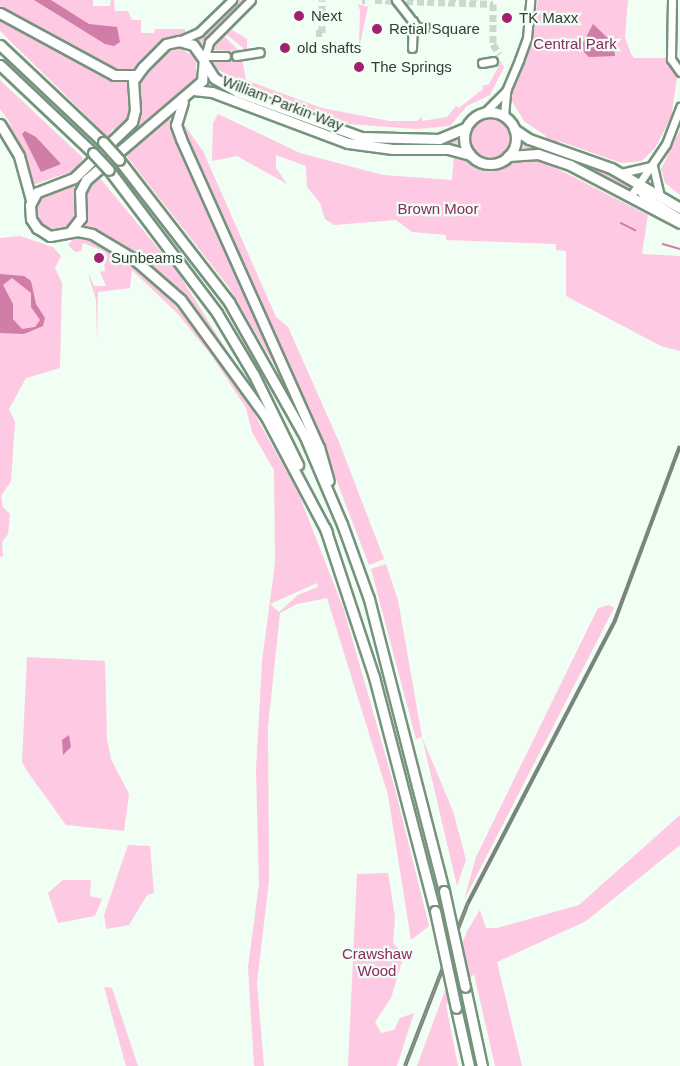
<!DOCTYPE html>
<html>
<head>
<meta charset="utf-8">
<style>
  body { margin:0 }
  #map { position:relative; width:680px; height:1066px; overflow:hidden; background:#f1fef4; font-family:Helvetica,sans-serif }
  div>[style] { position:absolute }
  .green>* { inset:0; background:#fec9e2 }
  .round { border-radius:50% }
  .water>* { inset:0; background:#d07da8 }
  .stream>* { height:1.5px; margin:-0.75px; padding:0 0.75px; transform-origin:0.75px; border-radius:0.75px; background:#d07da8 }
  .minor-tunnel>* { height:7px; margin-top:-3.5px; transform-origin:0; background:repeating-linear-gradient(90deg,#cbd8ce 0 7px,transparent 0 10.5px) }
  .roads { filter:drop-shadow(2px 0 #76937d) drop-shadow(-2px 0 #76937d) drop-shadow(0 2px #76937d) drop-shadow(0 -2px #76937d) }
  .minor>* { height:7px; margin:-3.5px; padding:0 3.5px; transform-origin:3.5px; border-radius:3.5px; background:#fff }
  .highway>* { height:9px; margin:-4.5px; padding:0 4.5px; transform-origin:4.5px; border-radius:4.5px; background:#fff }
  .highway>.ring { margin:-4.5px; padding:0; box-sizing:content-box; background:none; border:9px solid #fff; border-radius:50% }
  .rail>* { height:4px; margin-top:-2px; transform-origin:0; background:repeating-linear-gradient(90deg,#f1fef4 0 4.5px,#79857b 0 9px); box-sizing:border-box; border-block:2px solid #79857b }
  .bridges { filter:drop-shadow(2px 0 #76937d) drop-shadow(-2px 0 #76937d) drop-shadow(0 2px #76937d) drop-shadow(0 -2px #76937d) }
  .highway-bridge>* { height:9px; margin:-4.5px; padding:0 4.5px; transform-origin:4.5px; border-radius:4.5px; background:#fff }
  .dots>* { width:16px; height:16px; translate:-50% -50%; box-sizing:border-box; border:3px solid #f1fef4; border-radius:50% }
  span { translate:-50% -50%; white-space:nowrap; text-align:center; line-height:1.15; -webkit-text-stroke:4.5px #f1fef4; paint-order:stroke }
  .poi-label { font-size:15px; color:#323e34 }
  .left { translate:0 -50%; text-align:left }
  .park-label { font-size:15px; color:#8c2a63 }
  .street-label { font-size:15px; color:#323e34 }
</style>
</head>
<body>
<div id="map">
  <div class="green">
    <div style="clip-path:polygon(0 0,93px 0,93px 6px,110px 6px,111px 0,114px 0,115px 11px,128px 11px,132px 20px,141px 20px,141px 33px,154px 33px,155px 29px,185px 29px,186px 33px,163px 42px,131px 71px,117px 71px,16px 17px,0 7px)"></div>
    <div style="clip-path:polygon(235px 0,246px 0,201px 45px,194px 40px)"></div>
    <div style="clip-path:polygon(538px 0,628px 0,625px 37px,631px 54px,634px 58px,666px 58px,677px 78px,671px 118px,655px 148px,642px 161px,621px 163px,559px 141px,556px 151px,622px 179px,633px 185px,629px 190px,558px 155px,552px 166px,648px 215px,642px 254px,680px 256px,680px 351px,661px 346px,566px 296px,566px 251px,556px 250px,556px 244px,446px 240px,446px 235px,412px 232px,396px 220px,334px 225px,325px 219px,320px 203px,307px 187px,306px 166px,276px 155px,276px 168px,287px 184px,237px 156px,212px 161px,213px 123px,218px 114px,300px 153px,383px 175px,452px 180px,454px 154px,482px 167px,494px 167px,542px 151px,523px 148px,524px 141px,543px 148px,546px 136px,524px 121px,506px 91px,530px 39px)"></div>
    <div style="clip-path:polygon(358px 4px,368px 7px,359px 48px,360px 11px)"></div>
    <div style="clip-path:polygon(0 17px,110px 77px,129px 80px,130px 116px,113px 132px,113px 127px,109px 138px,0 31px)"></div>
    <div style="clip-path:polygon(232px 30px,247px 39px,247px 51px,226px 34px)"></div>
    <div style="clip-path:polygon(224px 36px,239px 51px,212px 50px)"></div>
    <div style="clip-path:polygon(180px 48px,196px 58px,196px 78px,173px 104px,144px 123px,83px 181px,77px 217px,68px 229px,53px 232px,40px 225px,34px 211px,39px 197px,77px 180px,132px 128px,140px 105px,136px 87px,140px 81px,165px 53px)"></div>
    <div style="clip-path:polygon(498px 57px,504px 67px,490px 95px,467px 106px,450px 126px,417px 129px,348px 124px,234px 79px,217px 69px,212px 59px,242px 59px,246px 80px,322px 108px,389px 121px,417px 121px,422px 117px,422px 121px,447px 117px,456px 106px,459px 108px,483px 89px,482px 86px,489px 84px,500px 64px,496px 61px)"></div>
    <div style="clip-path:polygon(0 80px,83px 158px,76px 170px,33px 185px,1px 116px,13px 127px,0 109px)"></div>
    <div style="clip-path:polygon(221px 88px,343px 135px,426px 141px,459px 136px,460px 145px,396px 146px,347px 139px,220px 91px)"></div>
    <div class="round" style="left:467px;top:116px;width:44px;height:44px"></div>
    <div style="clip-path:polygon(169px 119px,172px 121px,177px 141px,299px 407px,228px 286px,124px 153px)"></div>
    <div style="clip-path:polygon(180px 119px,203px 151px,276px 317px,288px 327px,339px 442px,384px 559px,369px 565px,322px 443px,189px 148px)"></div>
    <div style="clip-path:polygon(680px 130px,680px 195px,665px 183px,661px 169px)"></div>
    <div style="clip-path:polygon(99px 177px,177px 271px,262px 407px,204px 325px,168px 283px,129px 250px,86px 228px,88px 190px)"></div>
    <div style="clip-path:polygon(20px 236px,53px 247px,61px 256px,55px 268px,62px 283px,60px 368px,26px 378px,9px 409px,15px 422px,11px 481px,1px 496px,3px 507px,10px 514px,8px 534px,2px 542px,3px 557px,0 556px,0 238px)"></div>
    <div style="clip-path:polygon(evenodd,90px 236px,148px 278px,193px 324px,240px 388px,298px 492px,344px 610px,395px 789px,429px 926px,411px 940px,388px 795px,327px 598px,297px 604px,280px 613px,268px 726px,269px 880px,257px 983px,264px 1066px,254px 1066px,248px 967px,259px 884px,256px 771px,262px 661px,275px 563px,274px 470px,252px 432px,246px 408px,212px 356px,177px 313px,132px 270px,130px 288px,98px 292px,97px 343px,96px 300px,89px 277px,89px 274px,94px 286px,106px 286px,100px 272px,105px 271px,102px 250px,83px 243px,81px 251px,75px 252px,68px 245px,74px 238px,90px 236px,317px 583px,318px 587px,298px 595px,279px 612px,270px 604px,317px 583px)"></div>
    <div style="clip-path:polygon(386px 564px,398px 600px,422px 737px,453px 811px,466px 860px,457px 886px,422px 737px,416px 739px,371px 569px)"></div>
    <div style="clip-path:polygon(609px 605px,614px 608px,464px 900px,476px 857px,598px 608px)"></div>
    <div style="clip-path:polygon(27px 657px,105px 661px,107px 739px,111px 759px,129px 794px,124px 831px,66px 825px,27px 771px,22px 762px)"></div>
    <div style="clip-path:polygon(680px 815px,680px 845px,586px 921px,497px 962px,522px 1066px,495px 1066px,474px 974px,446px 1005px,458px 1066px,417px 1066px,467px 931px,480px 910px,486px 928px,497px 928px,579px 905px)"></div>
    <div style="clip-path:polygon(128px 845px,150px 846px,154px 893px,147px 895px,129px 925px,106px 929px,104px 915px)"></div>
    <div style="clip-path:polygon(388px 873px,395px 917px,393px 943px,404px 955px,391px 998px,375px 1022px,381px 1033px,394px 1030px,400px 1018px,414px 1013px,397px 1066px,348px 1066px,357px 874px)"></div>
    <div style="clip-path:polygon(63px 880px,91px 880px,90px 896px,102px 899px,95px 916px,58px 923px,48px 893px)"></div>
    <div style="clip-path:polygon(104px 987px,112px 988px,138px 1066px,126px 1066px)"></div>
  </div>
  <div class="water">
    <div style="clip-path:polygon(34px 0,51px 0,89px 24px,117px 27px,120px 42px,114px 46px,105px 44px)"></div>
    <div style="clip-path:polygon(593px 24px,613px 43px,615px 56px,589px 57px,584px 52px,583px 43px)"></div>
    <div style="clip-path:polygon(25px 131px,36px 137px,61px 164px,41px 172px,22px 134px)"></div>
    <div style="clip-path:polygon(evenodd,0 274px,24px 276px,31px 281px,36px 304px,45px 318px,43px 326px,24px 334px,0 333px,0 274px,12px 278px,31px 293px,31px 307px,40px 320px,35px 327px,22px 329px,13px 319px,13px 304px,3px 285px,12px 278px)"></div>
    <div style="clip-path:polygon(69px 735px,71px 747px,63px 755px,62px 740px)"></div>
  </div>
  <div class="stream">
    <div style="left:621px;top:223px;width:16px;rotate:27deg"></div>
    <div style="left:663px;top:244px;width:18px;rotate:16deg"></div>
  </div>
  <div class="minor-tunnel">
    <div style="left:362px;top:0;width:3px"></div>
    <div style="left:375px;top:0;width:118px;rotate:1.9deg"></div>
    <div style="left:493px;top:4px;width:40px;rotate:90deg"></div>
    <div style="left:493px;top:44px;width:12px;rotate:59deg"></div>
    <div style="left:316px;top:33px;width:6px"></div>
    <div style="left:322px;top:33px;width:33px;rotate:-90deg"></div>
  </div>
  <div class="roads">
    <div class="minor">
      <div style="left:396px;top:0;width:34px;rotate:52deg"></div>
      <div style="left:417px;top:27px;width:8px"></div>
      <div style="left:672px;top:0;width:59px;rotate:91deg"></div>
      <div style="left:671px;top:59px;width:16px;rotate:55deg"></div>
      <div style="left:179px;top:41px;width:22px;rotate:-24deg"></div>
      <div style="left:199px;top:32px;width:46px;rotate:-44.1deg"></div>
      <div style="left:412px;top:48px;width:27px;rotate:-88deg"></div>
      <div style="left:210px;top:56px;width:16px"></div>
      <div style="left:236px;top:56px;width:24px;rotate:-9deg"></div>
      <div style="left:204px;top:60px;width:19px;rotate:-74deg"></div>
      <div style="left:209px;top:42px;width:59px;rotate:-45deg"></div>
      <div style="left:482px;top:63px;width:11px;rotate:-10deg"></div>
      <div style="left:485px;top:112px;width:30px;rotate:-45deg"></div>
      <div style="left:506px;top:91px;width:34px;rotate:-67deg"></div>
      <div style="left:519px;top:60px;width:23px;rotate:-70deg"></div>
      <div style="left:527px;top:38px;width:38px;rotate:-85deg"></div>
      <div style="left:504px;top:116px;width:25px;rotate:-85deg"></div>
      <div style="left:653px;top:166px;width:31px;rotate:77deg"></div>
      <div style="left:621px;top:173px;width:31px;rotate:-13deg"></div>
      <div style="left:637px;top:188px;width:9px;rotate:49deg"></div>
      <div style="left:643px;top:195px;width:44px;rotate:31.9deg"></div>
      <div style="left:630px;top:197px;width:64px;rotate:-55.8deg"></div>
      <div style="left:666px;top:144px;width:40px;rotate:-69deg"></div>
    </div>
    <div class="highway">
      <div style="left:0;top:13px;width:130px;rotate:28.5deg"></div>
      <div style="left:114px;top:75px;width:22px"></div>
      <div style="left:0;top:45px;width:141px;rotate:43.3deg"></div>
      <div style="left:0;top:65px;width:128px;rotate:43.4deg"></div>
      <div style="left:206px;top:65px;width:15px;rotate:58deg"></div>
      <div style="left:214px;top:78px;width:28px;rotate:30deg"></div>
      <div style="left:238px;top:92px;width:131px;rotate:20.1deg"></div>
      <div style="left:361px;top:137px;width:78px;rotate:1.5deg"></div>
      <div style="left:439px;top:139px;width:28px;rotate:-23deg"></div>
      <div style="left:193px;top:90px;width:19px;rotate:6deg"></div>
      <div style="left:212px;top:92px;width:145px;rotate:20.6deg"></div>
      <div style="left:348px;top:143px;width:45px;rotate:7.6deg"></div>
      <div style="left:393px;top:149px;width:55px"></div>
      <div style="left:448px;top:149px;width:23px;rotate:15deg"></div>
      <div style="left:183px;top:102px;width:24px;rotate:107deg"></div>
      <div style="left:176px;top:125px;width:15px;rotate:70deg"></div>
      <div style="left:181px;top:139px;width:338px;rotate:65.9deg"></div>
      <div style="left:319px;top:447px;width:35px;rotate:74deg"></div>
      <div class="ring" style="left:464px;top:112px;width:43px;height:43px"></div>
      <div style="left:0;top:124px;width:37px;rotate:59deg"></div>
      <div style="left:19px;top:156px;width:46px;rotate:74.7deg"></div>
      <div style="left:514px;top:129px;width:18px;rotate:34deg"></div>
      <div style="left:529px;top:139px;width:87px;rotate:19.5deg"></div>
      <div style="left:611px;top:168px;width:80px;rotate:30.1deg"></div>
      <div style="left:508px;top:156px;width:30px;rotate:-4deg"></div>
      <div style="left:538px;top:154px;width:34px;rotate:19deg"></div>
      <div style="left:570px;top:165px;width:124px;rotate:27.8deg"></div>
      <div style="left:119px;top:160px;width:180px;rotate:52.2deg"></div>
      <div style="left:229px;top:302px;width:155px;rotate:60.6deg"></div>
      <div style="left:305px;top:437px;width:95px;rotate:67deg"></div>
      <div style="left:342px;top:524px;width:80px;rotate:70.2deg"></div>
      <div style="left:369px;top:599px;width:301px;rotate:75.6deg"></div>
      <div style="left:109px;top:170px;width:179px;rotate:52.9deg"></div>
      <div style="left:217px;top:313px;width:72px;rotate:59.2deg"></div>
      <div style="left:254px;top:375px;width:100px;rotate:63.9deg"></div>
      <div style="left:70px;top:232px;width:18px;rotate:-52deg"></div>
      <div style="left:81px;top:218px;width:26px;rotate:-92deg"></div>
      <div style="left:80px;top:192px;width:13px;rotate:-63deg"></div>
      <div style="left:86px;top:180px;width:153px;rotate:-40.5deg"></div>
      <div style="left:202px;top:81px;width:21px;rotate:-85deg"></div>
      <div style="left:204px;top:60px;width:19px;rotate:-126deg"></div>
      <div style="left:193px;top:45px;width:15px;rotate:-164deg"></div>
      <div style="left:179px;top:41px;width:13px;rotate:167deg"></div>
      <div style="left:166px;top:44px;width:33px;rotate:135deg"></div>
      <div style="left:143px;top:67px;width:17px;rotate:126deg"></div>
      <div style="left:133px;top:81px;width:29px;rotate:86deg"></div>
      <div style="left:135px;top:110px;width:12px;rotate:104deg"></div>
      <div style="left:132px;top:122px;width:81px;rotate:136deg"></div>
      <div style="left:74px;top:178px;width:40px;rotate:159deg"></div>
      <div style="left:37px;top:192px;width:15px;rotate:118deg"></div>
      <div style="left:30px;top:205px;width:14px;rotate:86deg"></div>
      <div style="left:31px;top:219px;width:11px;rotate:56deg"></div>
      <div style="left:37px;top:228px;width:15px;rotate:32deg"></div>
      <div style="left:50px;top:236px;width:28px;rotate:-10deg"></div>
      <div style="left:78px;top:231px;width:14px;rotate:12deg"></div>
      <div style="left:92px;top:234px;width:49px;rotate:30.8deg"></div>
      <div style="left:134px;top:259px;width:62px;rotate:41.1deg"></div>
      <div style="left:181px;top:300px;width:145px;rotate:54deg"></div>
      <div style="left:266px;top:417px;width:130px;rotate:62.1deg"></div>
      <div style="left:325px;top:528px;width:157px;rotate:71.8deg"></div>
      <div style="left:374px;top:677px;width:242px;rotate:75.4deg"></div>
      <div style="left:465px;top:987px;width:81px;rotate:77.9deg"></div>
      <div style="left:456px;top:1008px;width:59px;rotate:77.4deg"></div>
    </div>
  </div>
  <div class="rail">
    <div style="left:405px;top:1066px;width:175px;rotate:-68.9deg"></div>
    <div style="left:468px;top:903px;width:316px;rotate:-62.5deg"></div>
    <div style="left:614px;top:623px;width:189px;rotate:-69.6deg"></div>
  </div>
  <div class="bridges">
    <div class="highway-bridge">
      <div style="left:103px;top:142px;width:24px;rotate:48deg"></div>
      <div style="left:93px;top:153px;width:23px;rotate:47deg"></div>
      <div style="left:444px;top:891px;width:98px;rotate:77.7deg"></div>
      <div style="left:435px;top:911px;width:99px;rotate:77.8deg"></div>
    </div>
  </div>
  <div class="dots">
    <div style="left:299px;top:16px;background:#a22070"></div>
    <div style="left:507px;top:18px;background:#a22070"></div>
    <div style="left:377px;top:29px;background:#a22070"></div>
    <div style="left:285px;top:48px;background:#a22070"></div>
    <div style="left:359px;top:67px;background:#a22070"></div>
    <div style="left:99px;top:258px;background:#a22070"></div>
  </div>
  <div class="poi-label">
    <span class="left" style="left:311px;top:16px">Next</span>
    <span class="left" style="left:519px;top:18px">TK Maxx</span>
    <span class="left" style="left:389px;top:29px">Retial Square</span>
    <span class="left" style="left:297px;top:48px">old shafts</span>
    <span class="left" style="left:371px;top:67px">The Springs</span>
    <span class="left" style="left:111px;top:258px">Sunbeams</span>
  </div>
  <div class="park-label">
    <span style="left:575px;top:44px">Central Park</span>
    <span style="left:438px;top:209px">Brown Moor</span>
    <span style="left:377px;top:962px">Crawshaw<br>Wood</span>
  </div>
  <div class="street-label">
    <span style="left:283px;top:103px;rotate:21deg">William Parkin Way</span>
  </div>
</div>
</body>
</html>
